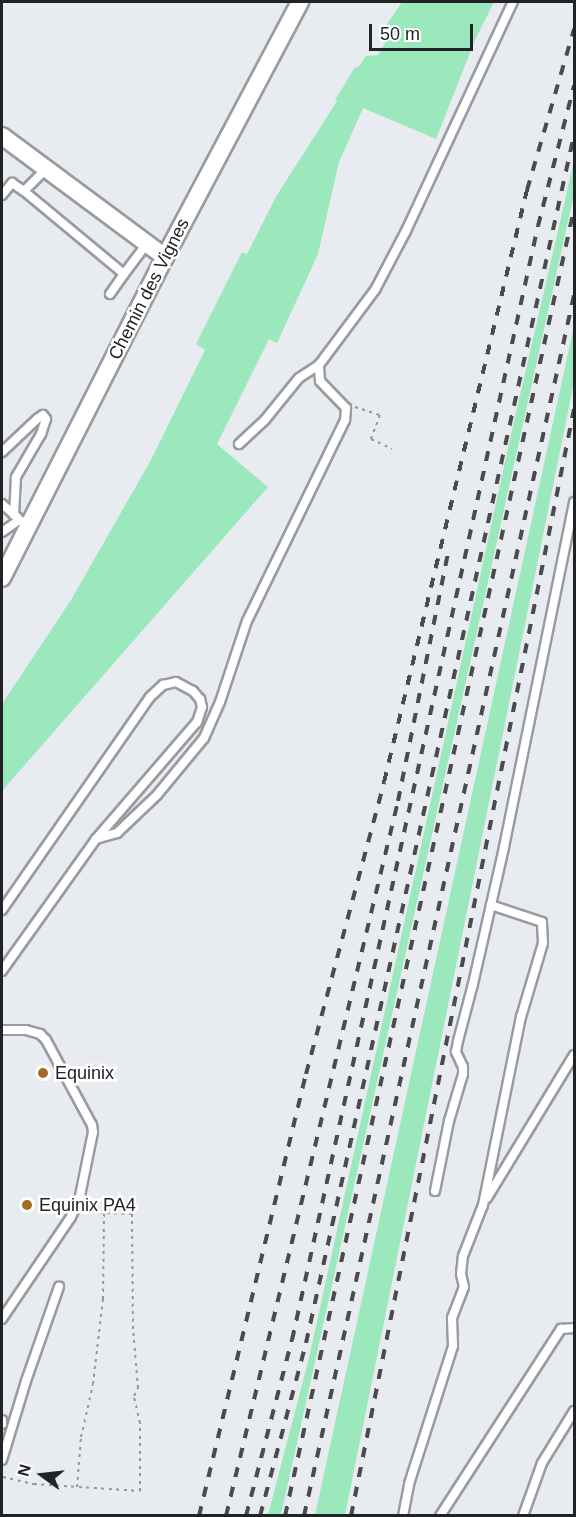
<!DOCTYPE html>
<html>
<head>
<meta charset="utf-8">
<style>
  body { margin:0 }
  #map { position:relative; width:576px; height:1517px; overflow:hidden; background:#e8ebf0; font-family:Arial,sans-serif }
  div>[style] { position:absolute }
  .green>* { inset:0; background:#9ae8bb }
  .path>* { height:2px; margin-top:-1px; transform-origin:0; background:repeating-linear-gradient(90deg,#95989b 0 3px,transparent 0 7.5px) }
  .roads { filter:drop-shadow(2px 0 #989ba0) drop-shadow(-2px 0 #989ba0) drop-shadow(0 2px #989ba0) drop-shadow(0 -2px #989ba0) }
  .service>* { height:8px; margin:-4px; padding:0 4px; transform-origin:4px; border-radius:4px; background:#fff }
  .minor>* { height:16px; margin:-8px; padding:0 8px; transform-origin:8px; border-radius:8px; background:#fff }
  .rail>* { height:4px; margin-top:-2px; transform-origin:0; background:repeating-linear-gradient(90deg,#494b4d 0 10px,transparent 0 20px) }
  .dots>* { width:16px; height:16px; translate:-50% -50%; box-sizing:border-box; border:3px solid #fff; border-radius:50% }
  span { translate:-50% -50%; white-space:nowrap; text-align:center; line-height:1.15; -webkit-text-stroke:5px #fff; paint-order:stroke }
  .street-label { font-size:18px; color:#212324 }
  .poi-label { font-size:18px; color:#212324 }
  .left { translate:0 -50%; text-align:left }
  .frame { position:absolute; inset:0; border:3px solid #212324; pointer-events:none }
  .north { position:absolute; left:12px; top:1445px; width:60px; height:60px; -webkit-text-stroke:4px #fff; paint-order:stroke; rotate:285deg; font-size:16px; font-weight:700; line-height:24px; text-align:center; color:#212324 }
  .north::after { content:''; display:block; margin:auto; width:21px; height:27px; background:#212324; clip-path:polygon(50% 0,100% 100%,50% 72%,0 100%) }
  .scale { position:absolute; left:369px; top:24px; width:104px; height:27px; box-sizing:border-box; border:3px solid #212324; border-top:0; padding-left:8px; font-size:18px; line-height:21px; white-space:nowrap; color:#212324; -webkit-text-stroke:4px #fff; paint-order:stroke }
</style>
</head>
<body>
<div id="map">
  <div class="green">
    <div style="clip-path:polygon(402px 2px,494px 2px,475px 40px,436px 139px,363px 108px,339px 162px,318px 254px,277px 343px,269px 339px,217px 444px,268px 487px,2px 791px,2px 704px,71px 600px,151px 460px,205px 350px,196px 344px,242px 252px,247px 254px,277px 195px,337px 101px,335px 100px,354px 69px,360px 65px,366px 56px,378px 55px,390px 34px,383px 30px)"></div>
    <div style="clip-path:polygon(574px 161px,574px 194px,281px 1515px,268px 1515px,309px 1358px,512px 430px)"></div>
    <div style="clip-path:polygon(574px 326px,574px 382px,345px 1515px,315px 1515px)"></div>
  </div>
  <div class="path">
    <div style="left:355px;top:407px;width:26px;rotate:18deg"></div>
    <div style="left:380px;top:415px;width:26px;rotate:111deg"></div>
    <div style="left:371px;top:439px;width:23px;rotate:25deg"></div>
    <div style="left:3px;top:1477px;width:32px;rotate:13deg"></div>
    <div style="left:34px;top:1484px;width:106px;rotate:3.8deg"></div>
    <div style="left:140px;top:1491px;width:68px;rotate:-90deg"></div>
    <div style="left:140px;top:1423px;width:28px;rotate:-103deg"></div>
    <div style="left:134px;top:1396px;width:9px;rotate:-63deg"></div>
    <div style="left:138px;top:1388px;width:59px;rotate:-94.8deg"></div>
    <div style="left:133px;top:1329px;width:115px;rotate:-90.5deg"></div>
    <div style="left:132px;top:1214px;width:32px;rotate:-178deg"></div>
    <div style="left:77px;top:1487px;width:50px;rotate:-85.4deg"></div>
    <div style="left:81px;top:1437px;width:54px;rotate:-77.2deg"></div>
    <div style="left:93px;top:1384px;width:86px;rotate:-83.3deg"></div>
    <div style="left:103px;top:1299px;width:86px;rotate:-89.3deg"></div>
  </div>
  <div class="roads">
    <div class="service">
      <div style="left:24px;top:191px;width:130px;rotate:39.7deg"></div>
      <div style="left:124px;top:274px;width:38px;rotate:-53deg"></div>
      <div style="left:2px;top:195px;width:16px;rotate:-50deg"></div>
      <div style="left:12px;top:183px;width:14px;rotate:34deg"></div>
      <div style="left:24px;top:191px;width:31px;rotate:-45deg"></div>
      <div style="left:110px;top:294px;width:24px;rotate:-55deg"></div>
      <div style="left:239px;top:444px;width:34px;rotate:-43deg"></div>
      <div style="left:264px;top:421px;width:55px;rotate:-50.9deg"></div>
      <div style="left:299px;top:378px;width:24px;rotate:-33deg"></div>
      <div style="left:319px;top:365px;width:94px;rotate:-53.3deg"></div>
      <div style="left:375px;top:290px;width:67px;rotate:-62.3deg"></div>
      <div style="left:406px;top:231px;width:253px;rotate:-65deg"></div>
      <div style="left:2px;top:452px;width:48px;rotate:-43.3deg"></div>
      <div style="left:37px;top:419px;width:7px;rotate:-34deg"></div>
      <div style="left:43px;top:415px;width:5px;rotate:53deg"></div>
      <div style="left:46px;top:419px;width:16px;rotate:108deg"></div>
      <div style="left:41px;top:434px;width:50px;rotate:120.2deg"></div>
      <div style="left:16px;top:477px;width:38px;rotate:93deg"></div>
      <div style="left:2px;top:504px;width:20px;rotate:41deg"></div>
      <div style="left:2px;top:532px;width:21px;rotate:-35deg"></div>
      <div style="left:19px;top:520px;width:10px;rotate:24deg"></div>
      <div style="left:96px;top:839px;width:22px;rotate:-16deg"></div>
      <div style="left:117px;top:833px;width:55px;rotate:-43.5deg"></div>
      <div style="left:157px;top:795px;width:74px;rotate:-50.5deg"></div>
      <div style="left:204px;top:738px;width:39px;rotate:-66deg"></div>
      <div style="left:220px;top:702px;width:85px;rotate:-71.6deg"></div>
      <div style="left:247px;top:621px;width:224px;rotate:-64deg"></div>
      <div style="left:345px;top:420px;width:12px;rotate:-85deg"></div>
      <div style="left:346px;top:408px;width:37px;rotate:-134deg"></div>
      <div style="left:320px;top:381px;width:16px;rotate:-94deg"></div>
      <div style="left:2px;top:910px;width:259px;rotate:-55.2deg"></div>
      <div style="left:150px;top:697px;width:18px;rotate:-43deg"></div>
      <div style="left:163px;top:685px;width:13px;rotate:-13deg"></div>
      <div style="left:176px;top:682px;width:19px;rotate:28deg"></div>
      <div style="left:193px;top:691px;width:11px;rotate:49deg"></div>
      <div style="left:200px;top:699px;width:8px;rotate:76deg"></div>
      <div style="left:202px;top:707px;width:16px;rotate:108deg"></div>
      <div style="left:197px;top:722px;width:155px;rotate:130.8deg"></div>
      <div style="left:96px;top:839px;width:162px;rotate:125.5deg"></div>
      <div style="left:2px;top:1030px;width:24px"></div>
      <div style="left:26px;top:1030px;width:15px;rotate:16deg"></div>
      <div style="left:40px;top:1034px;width:8px;rotate:45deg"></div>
      <div style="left:46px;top:1040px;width:97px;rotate:61.6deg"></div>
      <div style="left:92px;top:1125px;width:7px;rotate:82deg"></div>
      <div style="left:93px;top:1132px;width:70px;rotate:101.5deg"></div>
      <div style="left:79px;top:1201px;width:18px;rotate:117deg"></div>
      <div style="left:71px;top:1217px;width:123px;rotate:124.1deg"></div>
      <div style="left:435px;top:1191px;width:71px;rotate:-78.7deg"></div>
      <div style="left:449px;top:1121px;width:49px;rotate:-73.4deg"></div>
      <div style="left:463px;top:1074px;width:7px;rotate:-90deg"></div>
      <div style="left:463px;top:1067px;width:17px;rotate:-115deg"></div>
      <div style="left:456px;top:1052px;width:11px;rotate:-80deg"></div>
      <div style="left:458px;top:1041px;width:59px;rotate:-75.3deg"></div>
      <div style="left:473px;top:984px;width:140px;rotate:-77.2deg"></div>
      <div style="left:504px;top:847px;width:352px;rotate:-78.5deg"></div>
      <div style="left:487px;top:1198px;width:167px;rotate:-58.7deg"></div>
      <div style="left:2px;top:1420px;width:4px;rotate:90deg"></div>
      <div style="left:2px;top:1460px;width:83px;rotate:-73.1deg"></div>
      <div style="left:26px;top:1381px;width:100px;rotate:-70.7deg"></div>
      <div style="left:403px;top:1516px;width:33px;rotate:-79deg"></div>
      <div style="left:409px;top:1484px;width:145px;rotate:-72.3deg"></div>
      <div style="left:453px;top:1346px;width:28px;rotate:-92deg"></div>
      <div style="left:452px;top:1318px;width:33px;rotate:-69deg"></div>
      <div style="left:464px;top:1287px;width:13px;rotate:-103deg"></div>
      <div style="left:461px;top:1274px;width:18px;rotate:-84deg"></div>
      <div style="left:463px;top:1256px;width:55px;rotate:-68.6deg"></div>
      <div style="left:483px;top:1205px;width:192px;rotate:-78.6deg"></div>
      <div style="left:521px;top:1017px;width:77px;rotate:-73.4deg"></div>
      <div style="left:543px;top:943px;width:21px;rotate:-93deg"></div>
      <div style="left:542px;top:922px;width:54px;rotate:-161.6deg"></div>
      <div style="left:440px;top:1516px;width:223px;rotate:-57.1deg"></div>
      <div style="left:561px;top:1329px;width:13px;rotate:-4deg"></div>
      <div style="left:523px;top:1516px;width:56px;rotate:-70.3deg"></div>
      <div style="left:542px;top:1463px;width:61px;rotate:-58.4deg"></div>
    </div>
    <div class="minor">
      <div style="left:2px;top:136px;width:203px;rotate:36.6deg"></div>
      <div style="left:2px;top:578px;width:360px;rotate:-63.1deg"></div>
      <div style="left:165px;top:257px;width:289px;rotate:-62.1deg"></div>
    </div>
  </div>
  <div class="rail">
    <div style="left:199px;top:1516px;width:455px;rotate:-76.4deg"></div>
    <div style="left:306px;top:1074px;width:302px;rotate:-75deg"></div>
    <div style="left:384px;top:782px;width:609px;rotate:-76.42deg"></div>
    <div style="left:527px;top:190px;width:168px;rotate:-73.7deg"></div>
    <div style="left:226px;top:1516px;width:735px;rotate:-76.47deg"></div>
    <div style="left:398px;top:801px;width:252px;rotate:-78.6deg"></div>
    <div style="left:246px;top:1516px;width:182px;rotate:-75.4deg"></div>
    <div style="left:292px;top:1340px;width:1141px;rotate:-77.55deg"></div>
    <div style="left:538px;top:226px;width:145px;rotate:-75.6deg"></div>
    <div style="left:260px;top:1516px;width:179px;rotate:-75.1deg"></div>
    <div style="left:306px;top:1343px;width:1237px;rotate:-77.49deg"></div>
    <div style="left:285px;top:1516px;width:1339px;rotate:-77.53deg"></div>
    <div style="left:304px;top:1516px;width:1250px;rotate:-77.53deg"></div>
    <div style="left:351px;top:1516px;width:1129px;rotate:-78.61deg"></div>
  </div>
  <div class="dots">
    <div style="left:43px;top:1073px;background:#a26c26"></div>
    <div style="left:27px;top:1205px;background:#a26c26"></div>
  </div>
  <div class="street-label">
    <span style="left:149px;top:289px;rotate:-63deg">Chemin des Vignes</span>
  </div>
  <div class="poi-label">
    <span class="left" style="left:55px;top:1073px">Equinix</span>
    <span class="left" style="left:39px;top:1205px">Equinix PA4</span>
  </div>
  <div class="frame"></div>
  <div class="north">N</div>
  <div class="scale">50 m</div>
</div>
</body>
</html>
